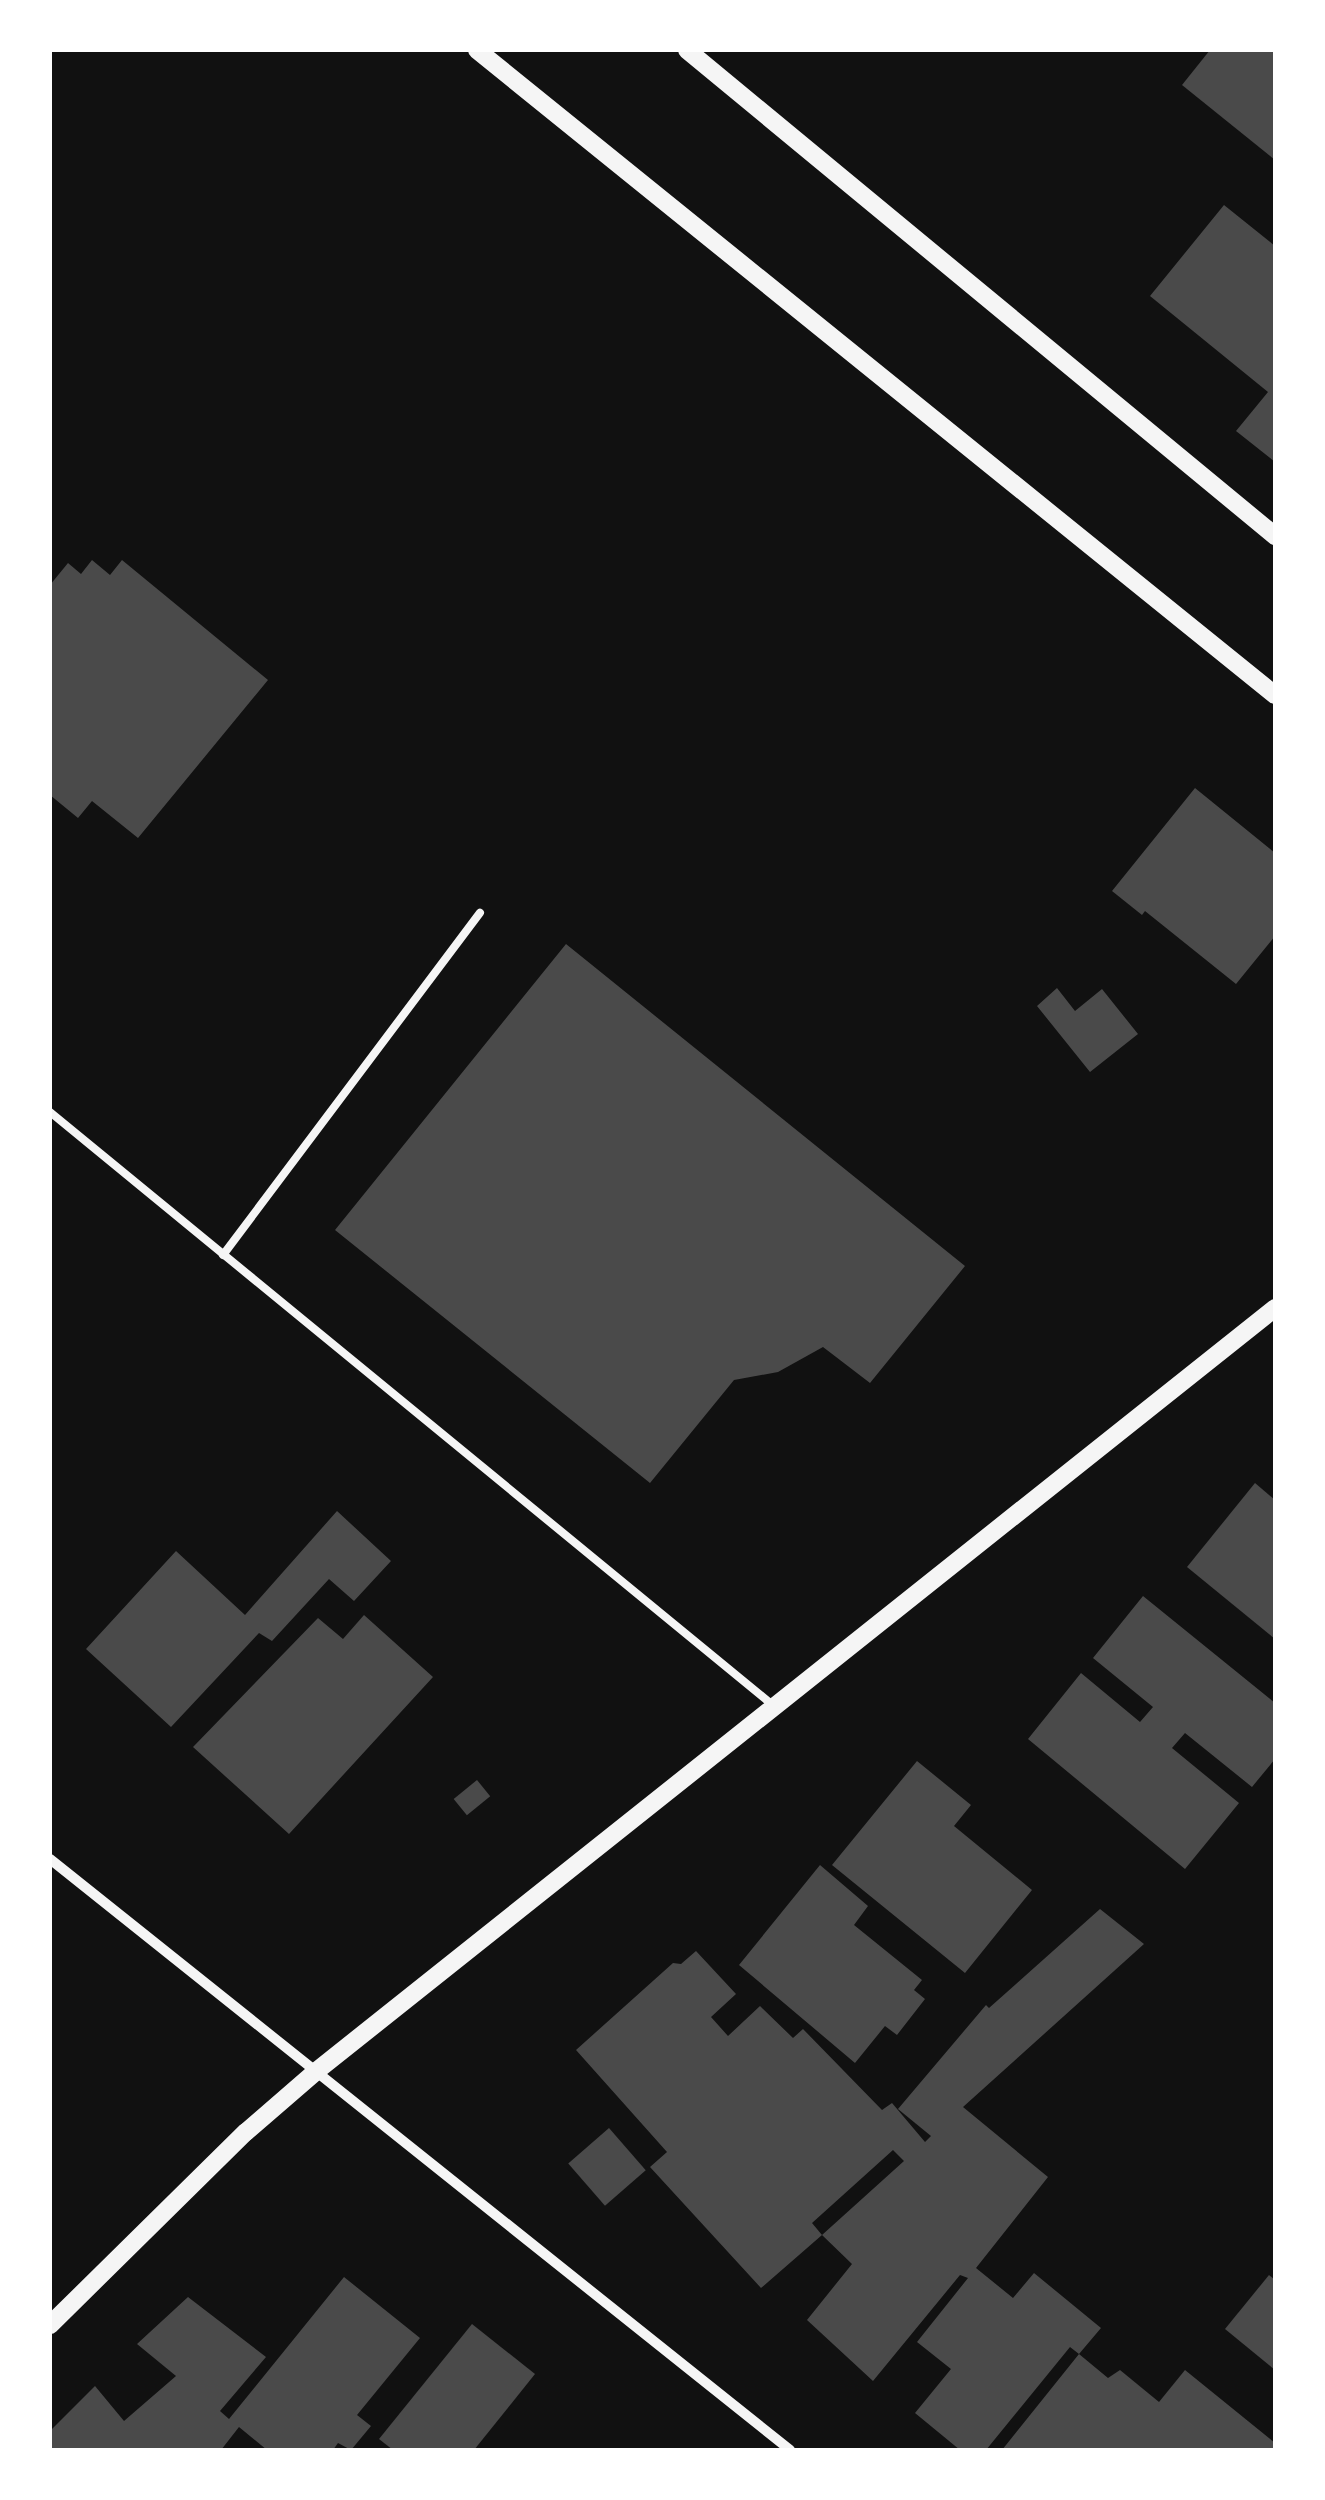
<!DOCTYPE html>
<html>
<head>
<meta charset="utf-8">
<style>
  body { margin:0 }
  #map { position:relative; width:1325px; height:2500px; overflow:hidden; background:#111; font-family:Jost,sans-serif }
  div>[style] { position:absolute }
  .building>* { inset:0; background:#4a4a4a; transform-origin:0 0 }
  .service>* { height:8px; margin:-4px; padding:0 4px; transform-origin:4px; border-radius:4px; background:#f5f5f5 }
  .minor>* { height:10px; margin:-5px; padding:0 5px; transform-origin:5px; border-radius:5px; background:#f5f5f5 }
  .tertiary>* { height:18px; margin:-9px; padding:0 9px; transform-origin:9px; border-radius:9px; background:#f5f5f5 }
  span { translate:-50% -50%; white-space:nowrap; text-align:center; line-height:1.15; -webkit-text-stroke:9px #fff; paint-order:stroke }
  .frame { position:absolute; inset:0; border:52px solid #fff; pointer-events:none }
</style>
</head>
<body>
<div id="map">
  <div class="building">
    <div style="clip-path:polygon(1210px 50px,1275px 50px,1275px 160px,1182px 85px)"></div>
    <div style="clip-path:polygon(1224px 205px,1275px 246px,1275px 462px,1236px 431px,1268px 392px,1150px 296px)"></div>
    <div style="clip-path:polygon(92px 560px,110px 575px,122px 560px,268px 680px,138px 838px,92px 801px,78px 818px,50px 795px,50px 585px,68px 563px,81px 574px)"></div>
    <div style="clip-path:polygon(1195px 788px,1275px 853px,1275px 936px,1236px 984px,1145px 911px,1142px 915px,1112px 891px)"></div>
    <div style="clip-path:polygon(566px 944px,965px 1266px,870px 1383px,823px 1347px,778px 1372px,734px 1380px,650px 1483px,335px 1230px)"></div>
    <div style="clip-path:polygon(1057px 988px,1075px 1011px,1102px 989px,1138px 1034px,1090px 1072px,1037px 1006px)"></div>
    <div style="clip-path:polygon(1255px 1483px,1275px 1500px,1275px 1639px,1187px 1567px)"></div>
    <div style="clip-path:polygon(337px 1511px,391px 1561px,354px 1601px,329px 1579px,272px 1641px,259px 1633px,171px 1727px,86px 1649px,176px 1551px,245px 1615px)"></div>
    <div style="clip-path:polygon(1143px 1596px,1275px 1703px,1275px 1759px,1252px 1787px,1185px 1733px,1172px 1748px,1239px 1803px,1185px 1869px,1028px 1739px,1081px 1673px,1140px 1722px,1153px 1707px,1093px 1658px)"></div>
    <div style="clip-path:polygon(364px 1615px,433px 1677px,289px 1834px,193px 1747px,318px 1618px,343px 1639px)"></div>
    <div style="clip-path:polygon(917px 1761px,971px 1805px,954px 1826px,1032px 1890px,965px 1973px,832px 1865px)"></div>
    <div style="left:477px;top:1780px;width:21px;height:30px;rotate:51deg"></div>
    <div style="clip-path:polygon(820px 1865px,868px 1906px,854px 1925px,922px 1980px,914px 1990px,925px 1999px,897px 2035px,885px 2026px,855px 2063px,739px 1965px)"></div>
    <div style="clip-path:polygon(evenodd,1100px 1909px,1144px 1944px,963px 2107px,1048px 2177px,976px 2268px,1013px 2298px,1034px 2273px,1101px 2328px,1079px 2354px,1070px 2347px,986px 2450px,960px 2450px,915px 2413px,951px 2369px,917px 2342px,968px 2278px,960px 2275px,873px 2381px,807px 2320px,852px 2264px,822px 2235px,761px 2288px,650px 2167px,667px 2152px,576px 2050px,673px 1963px,681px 1964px,696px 1951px,736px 1994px,711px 2017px,728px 2036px,760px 2006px,793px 2038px,803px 2029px,882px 2110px,892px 2103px,925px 2142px,931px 2136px,898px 2109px,986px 2005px,989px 2008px,1100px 1909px,893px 2150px,904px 2161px,822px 2235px,812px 2223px,893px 2150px)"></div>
    <div style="left:609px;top:2128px;width:56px;height:54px;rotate:49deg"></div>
    <div style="clip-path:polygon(1269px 2275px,1275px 2280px,1275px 2370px,1225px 2329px)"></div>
    <div style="clip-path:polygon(344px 2277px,420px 2338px,357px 2415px,371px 2426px,351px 2450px,338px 2443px,333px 2450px,267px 2450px,239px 2427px,221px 2450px,50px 2450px,50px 2431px,95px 2386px,124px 2421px,176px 2376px,137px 2344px,188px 2297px,266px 2357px,220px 2411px,229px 2419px)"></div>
    <div style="clip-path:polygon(472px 2324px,535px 2374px,474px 2450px,393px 2450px,379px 2439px)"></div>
    <div style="clip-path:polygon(1079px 2354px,1108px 2378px,1120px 2370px,1159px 2402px,1185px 2370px,1275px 2443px,1275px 2450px,1002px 2450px)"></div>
  </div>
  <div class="service">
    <div style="left:50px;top:1112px;width:936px;rotate:39.37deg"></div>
    <div style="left:223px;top:1255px;width:428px;rotate:-53.1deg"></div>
  </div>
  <div class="minor">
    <div style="left:50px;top:1859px;width:947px;rotate:38.61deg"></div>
  </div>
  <div class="tertiary">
    <div style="left:477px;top:50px;width:1026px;rotate:38.95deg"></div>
    <div style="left:687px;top:50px;width:763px;rotate:39.57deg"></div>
    <div style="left:50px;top:2325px;width:275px;rotate:-44.6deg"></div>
    <div style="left:246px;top:2132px;width:90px;rotate:-40.9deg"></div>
    <div style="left:314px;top:2073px;width:1228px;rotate:-38.52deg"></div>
  </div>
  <div class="frame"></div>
</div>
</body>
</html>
